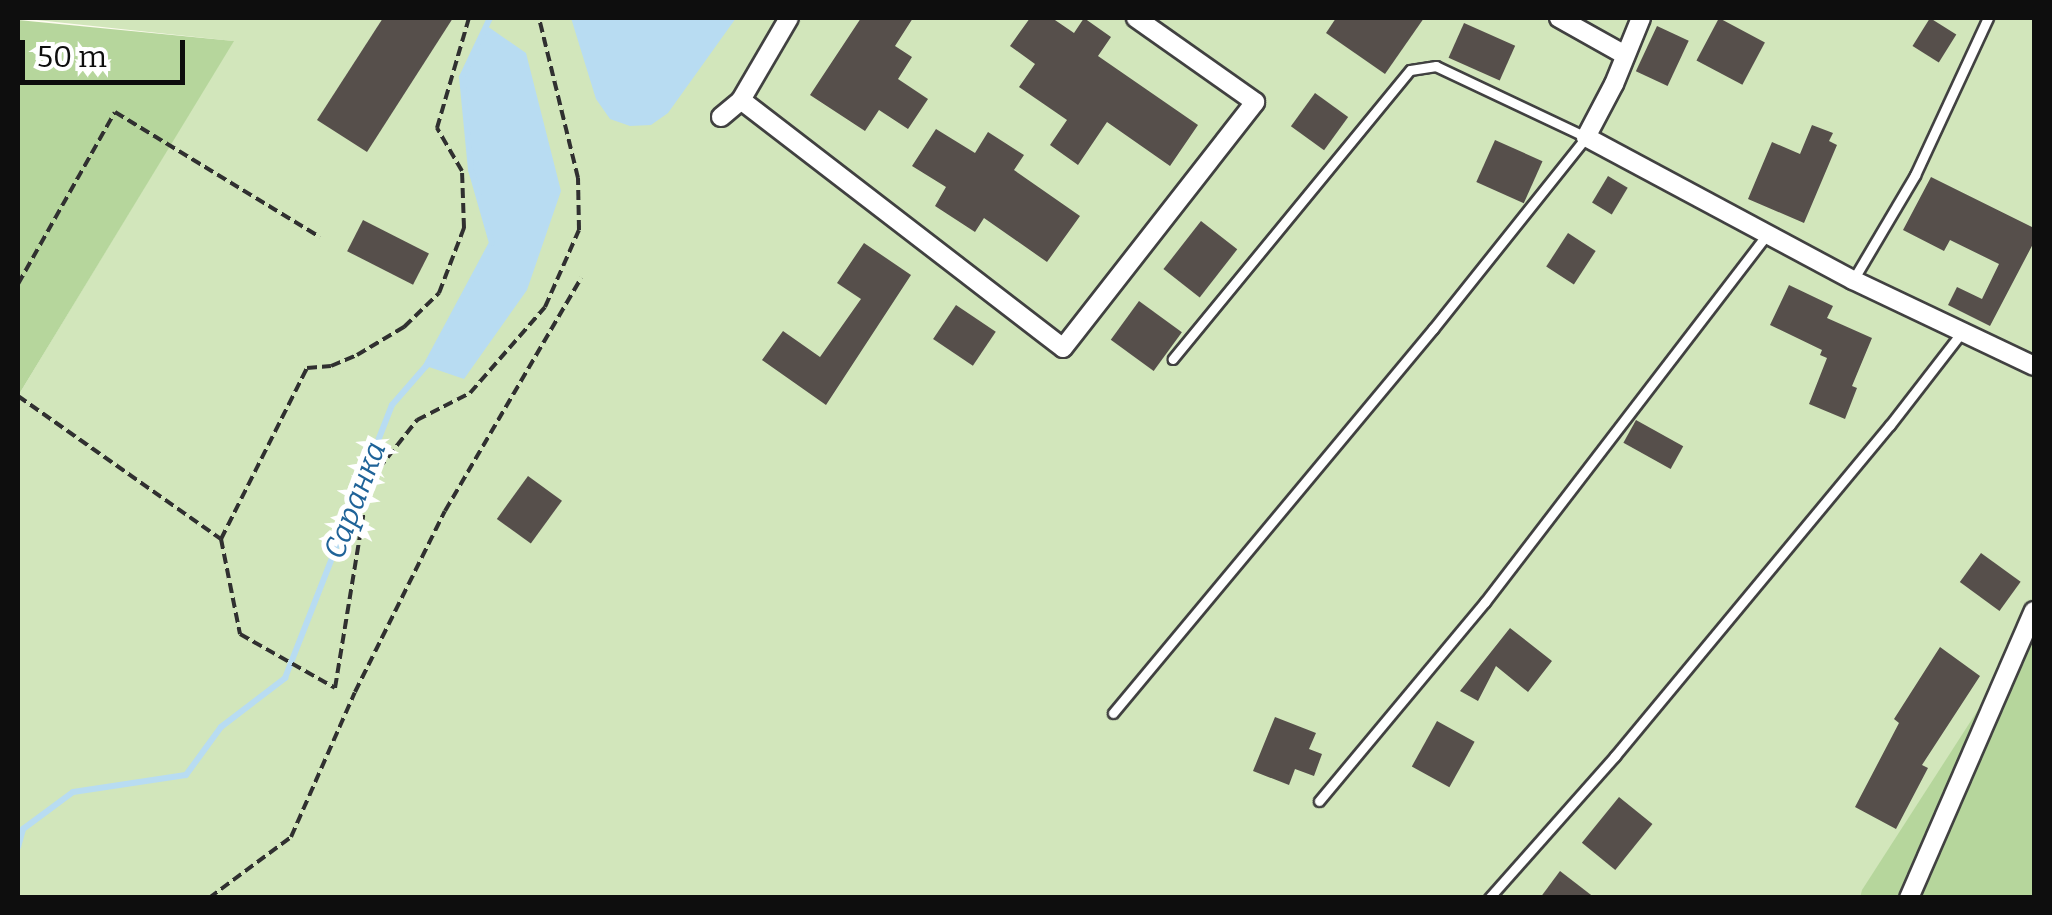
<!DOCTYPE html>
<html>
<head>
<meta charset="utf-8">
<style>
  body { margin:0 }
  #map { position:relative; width:2052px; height:915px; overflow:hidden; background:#fefbf0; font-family:Bitter,serif }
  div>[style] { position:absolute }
  .green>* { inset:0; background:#d2e6bb }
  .forest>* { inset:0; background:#b6d69c }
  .water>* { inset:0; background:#b8dcf2 }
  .stream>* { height:6px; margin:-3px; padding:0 3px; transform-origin:3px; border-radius:3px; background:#b8dcf2 }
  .building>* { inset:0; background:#564f4b; transform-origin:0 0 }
  .path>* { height:4px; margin-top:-2px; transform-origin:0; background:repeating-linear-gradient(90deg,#303030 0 10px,transparent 0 15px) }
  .roads { filter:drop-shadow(2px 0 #414141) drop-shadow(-2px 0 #414141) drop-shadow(0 2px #414141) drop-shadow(0 -2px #414141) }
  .service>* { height:9px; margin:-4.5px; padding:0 4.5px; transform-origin:4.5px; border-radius:4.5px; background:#fff }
  .minor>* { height:18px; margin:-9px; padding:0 9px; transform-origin:9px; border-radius:9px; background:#fff }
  span { translate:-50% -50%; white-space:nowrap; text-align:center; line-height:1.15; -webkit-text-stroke:10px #fff; paint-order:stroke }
  .water-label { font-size:30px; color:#1f6398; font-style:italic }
  .frame { position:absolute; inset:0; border:20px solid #0e0e0e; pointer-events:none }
  .scale { position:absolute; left:20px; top:40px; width:165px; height:45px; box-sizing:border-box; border:5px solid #0e0e0e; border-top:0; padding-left:12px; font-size:30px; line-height:35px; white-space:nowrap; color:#0e0e0e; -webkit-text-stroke:8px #fff; paint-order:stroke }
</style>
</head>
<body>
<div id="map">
  <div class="green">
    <div style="clip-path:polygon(18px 18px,2034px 18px,2034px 611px,1909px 897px,18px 897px,18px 396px,233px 41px)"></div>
  </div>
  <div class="forest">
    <div style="clip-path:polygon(18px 20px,234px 41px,18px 396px)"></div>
    <div style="clip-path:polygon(2034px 623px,2034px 897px,1860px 898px,1862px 890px)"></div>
  </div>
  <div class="water">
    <div style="clip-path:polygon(571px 18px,736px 18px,668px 113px,651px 125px,630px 126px,610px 119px,596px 99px)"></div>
    <div style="clip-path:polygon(487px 26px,526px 53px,561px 191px,527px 290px,464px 379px,426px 366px,492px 243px,471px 170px,462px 77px)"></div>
  </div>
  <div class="stream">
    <div style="left:18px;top:847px;width:19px;rotate:-74deg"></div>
    <div style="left:23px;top:829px;width:62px;rotate:-36.5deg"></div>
    <div style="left:73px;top:792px;width:114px;rotate:-8.6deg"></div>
    <div style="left:186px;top:775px;width:59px;rotate:-53.9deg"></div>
    <div style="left:221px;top:727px;width:81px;rotate:-37.4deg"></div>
    <div style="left:285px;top:678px;width:293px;rotate:-68.6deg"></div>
    <div style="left:392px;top:405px;width:52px;rotate:-48.9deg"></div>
    <div style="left:426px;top:366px;width:140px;rotate:-61.8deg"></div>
    <div style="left:492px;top:243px;width:76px;rotate:-106deg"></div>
    <div style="left:471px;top:170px;width:93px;rotate:-95.5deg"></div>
    <div style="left:462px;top:77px;width:65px;rotate:-64.6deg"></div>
  </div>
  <div class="building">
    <div style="clip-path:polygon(383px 18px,453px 18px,367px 152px,317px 120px)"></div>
    <div style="clip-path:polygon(861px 18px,913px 18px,895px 46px,912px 57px,898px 79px,928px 99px,908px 129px,879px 110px,865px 131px,810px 95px)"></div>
    <div style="clip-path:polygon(1030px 18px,1052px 18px,1074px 33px,1084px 18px,1111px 37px,1098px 56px,1198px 125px,1170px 166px,1107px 122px,1078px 165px,1050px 145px,1067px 120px,1019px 87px,1035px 64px,1010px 46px)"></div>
    <div style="clip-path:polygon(1336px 18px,1424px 18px,1385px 74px,1326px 33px)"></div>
    <div style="left:1719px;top:18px;width:52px;height:48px;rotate:28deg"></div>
    <div style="left:1930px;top:18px;width:31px;height:33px;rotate:32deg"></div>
    <div style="left:1464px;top:23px;width:56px;height:38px;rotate:24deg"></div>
    <div style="left:1657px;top:26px;width:35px;height:50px;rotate:25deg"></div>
    <div style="left:1315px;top:93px;width:41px;height:41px;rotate:36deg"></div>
    <div style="clip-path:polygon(1812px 125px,1833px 133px,1829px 141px,1837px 145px,1804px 223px,1748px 199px,1772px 142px,1800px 154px)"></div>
    <div style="clip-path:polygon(936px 129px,975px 153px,988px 132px,1024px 155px,1014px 170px,1080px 216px,1047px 262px,984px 218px,975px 232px,935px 206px,946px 187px,912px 166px)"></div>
    <div style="left:1495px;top:140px;width:52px;height:46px;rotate:24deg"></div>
    <div style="left:1608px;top:176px;width:23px;height:31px;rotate:31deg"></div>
    <div style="clip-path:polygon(1931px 177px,2034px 228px,2034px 242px,1990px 326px,1948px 305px,1957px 287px,1982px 299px,1999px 264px,1950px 240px,1944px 251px,1903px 230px)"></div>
    <div style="left:363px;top:220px;width:74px;height:35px;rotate:27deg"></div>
    <div style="left:1201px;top:221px;width:46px;height:61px;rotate:38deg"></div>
    <div style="left:1568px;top:233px;width:33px;height:40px;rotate:33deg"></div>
    <div style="clip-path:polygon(864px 243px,911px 275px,826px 405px,762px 360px,783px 331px,820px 357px,861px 299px,837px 283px)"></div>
    <div style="clip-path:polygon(1789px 285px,1833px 306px,1827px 318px,1872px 338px,1852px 386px,1857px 388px,1845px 419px,1809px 404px,1827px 358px,1820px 355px,1822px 350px,1770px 325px)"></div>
    <div style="left:1139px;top:301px;width:53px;height:48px;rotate:36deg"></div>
    <div style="left:956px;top:305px;width:48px;height:41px;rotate:34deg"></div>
    <div style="left:1636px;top:420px;width:54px;height:26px;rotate:29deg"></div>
    <div style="left:528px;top:476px;width:42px;height:53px;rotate:36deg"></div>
    <div style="left:1981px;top:553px;width:49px;height:36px;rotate:36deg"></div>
    <div style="clip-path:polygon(1510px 628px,1552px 661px,1528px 692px,1496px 666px,1478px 701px,1460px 691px)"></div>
    <div style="clip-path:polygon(1940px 647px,1980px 676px,1922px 765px,1928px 768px,1896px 829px,1855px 807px,1899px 723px,1894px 719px)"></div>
    <div style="clip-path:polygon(1275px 717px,1316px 733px,1309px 749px,1322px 754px,1314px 776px,1295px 769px,1289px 785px,1253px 771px)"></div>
    <div style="left:1437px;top:721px;width:43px;height:52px;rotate:29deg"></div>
    <div style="left:1619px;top:797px;width:43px;height:59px;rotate:39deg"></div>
    <div style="clip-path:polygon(1560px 871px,1595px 898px,1540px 898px)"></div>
  </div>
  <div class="path">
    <div style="left:18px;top:284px;width:197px;rotate:-60.6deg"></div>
    <div style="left:115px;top:112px;width:240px;rotate:31.4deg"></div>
    <div style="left:18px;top:396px;width:248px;rotate:35.2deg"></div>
    <div style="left:221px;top:539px;width:191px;rotate:-63.3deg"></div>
    <div style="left:307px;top:368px;width:24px;rotate:-5deg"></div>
    <div style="left:331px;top:366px;width:28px;rotate:-23deg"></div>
    <div style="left:357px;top:355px;width:55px;rotate:-30.8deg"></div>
    <div style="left:404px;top:327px;width:49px;rotate:-44.2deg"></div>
    <div style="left:439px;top:293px;width:70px;rotate:-69deg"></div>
    <div style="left:464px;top:228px;width:57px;rotate:-92deg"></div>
    <div style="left:462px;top:171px;width:50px;rotate:-120.2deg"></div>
    <div style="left:437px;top:128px;width:115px;rotate:-73.8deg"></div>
    <div style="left:221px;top:539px;width:97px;rotate:78.7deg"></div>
    <div style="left:240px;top:634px;width:109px;rotate:29.6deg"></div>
    <div style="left:335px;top:688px;width:210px;rotate:-80.7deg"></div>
    <div style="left:369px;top:481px;width:78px;rotate:-51.8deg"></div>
    <div style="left:417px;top:420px;width:59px;rotate:-27deg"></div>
    <div style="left:470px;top:393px;width:114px;rotate:-48.9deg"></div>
    <div style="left:545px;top:307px;width:84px;rotate:-66.2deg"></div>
    <div style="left:579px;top:230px;width:52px;rotate:-91.1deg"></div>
    <div style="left:578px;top:178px;width:165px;rotate:-103.7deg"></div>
    <div style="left:209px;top:898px;width:102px;rotate:-36.6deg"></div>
    <div style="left:291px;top:837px;width:158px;rotate:-66.2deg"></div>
    <div style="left:355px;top:692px;width:202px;rotate:-63.6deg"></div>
    <div style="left:445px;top:511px;width:270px;rotate:-59.7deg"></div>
  </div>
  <div class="roads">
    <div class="service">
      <div style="left:1853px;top:280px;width:122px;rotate:-59.4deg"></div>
      <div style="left:1915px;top:175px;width:173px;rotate:-65.1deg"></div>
      <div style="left:1113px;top:713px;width:500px;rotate:-50.2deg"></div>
      <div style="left:1433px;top:329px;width:246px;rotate:-51.4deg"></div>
      <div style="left:1586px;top:137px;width:166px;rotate:-154.7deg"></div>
      <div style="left:1436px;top:66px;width:26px;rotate:171deg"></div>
      <div style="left:1410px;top:70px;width:374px;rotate:129.4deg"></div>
      <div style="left:1319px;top:801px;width:259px;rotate:-50.2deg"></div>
      <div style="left:1485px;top:602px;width:463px;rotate:-52.5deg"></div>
      <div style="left:1489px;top:898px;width:190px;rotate:-48.4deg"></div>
      <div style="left:1615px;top:756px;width:430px;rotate:-50.3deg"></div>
      <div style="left:1890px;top:425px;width:116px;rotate:-52.3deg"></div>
    </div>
    <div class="minor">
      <div style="left:1559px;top:18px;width:76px;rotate:29.3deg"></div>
      <div style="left:1641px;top:18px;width:71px;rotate:112.2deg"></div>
      <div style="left:1614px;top:84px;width:60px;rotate:117.8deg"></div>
      <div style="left:1586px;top:137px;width:303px;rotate:28.2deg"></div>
      <div style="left:1853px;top:280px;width:200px;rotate:25.4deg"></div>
      <div style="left:741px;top:100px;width:406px;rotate:37.6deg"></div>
      <div style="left:1063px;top:348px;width:312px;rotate:-52deg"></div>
      <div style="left:1255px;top:102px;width:146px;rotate:-144.8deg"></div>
      <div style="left:721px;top:117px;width:26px;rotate:-40deg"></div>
      <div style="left:741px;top:100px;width:95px;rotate:-59.7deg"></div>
      <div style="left:1909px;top:898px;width:313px;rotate:-66.5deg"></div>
    </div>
  </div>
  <div class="water-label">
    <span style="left:355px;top:500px;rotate:-69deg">Саранка</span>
  </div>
  <div class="frame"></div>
  <div class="scale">50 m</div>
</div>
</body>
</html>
